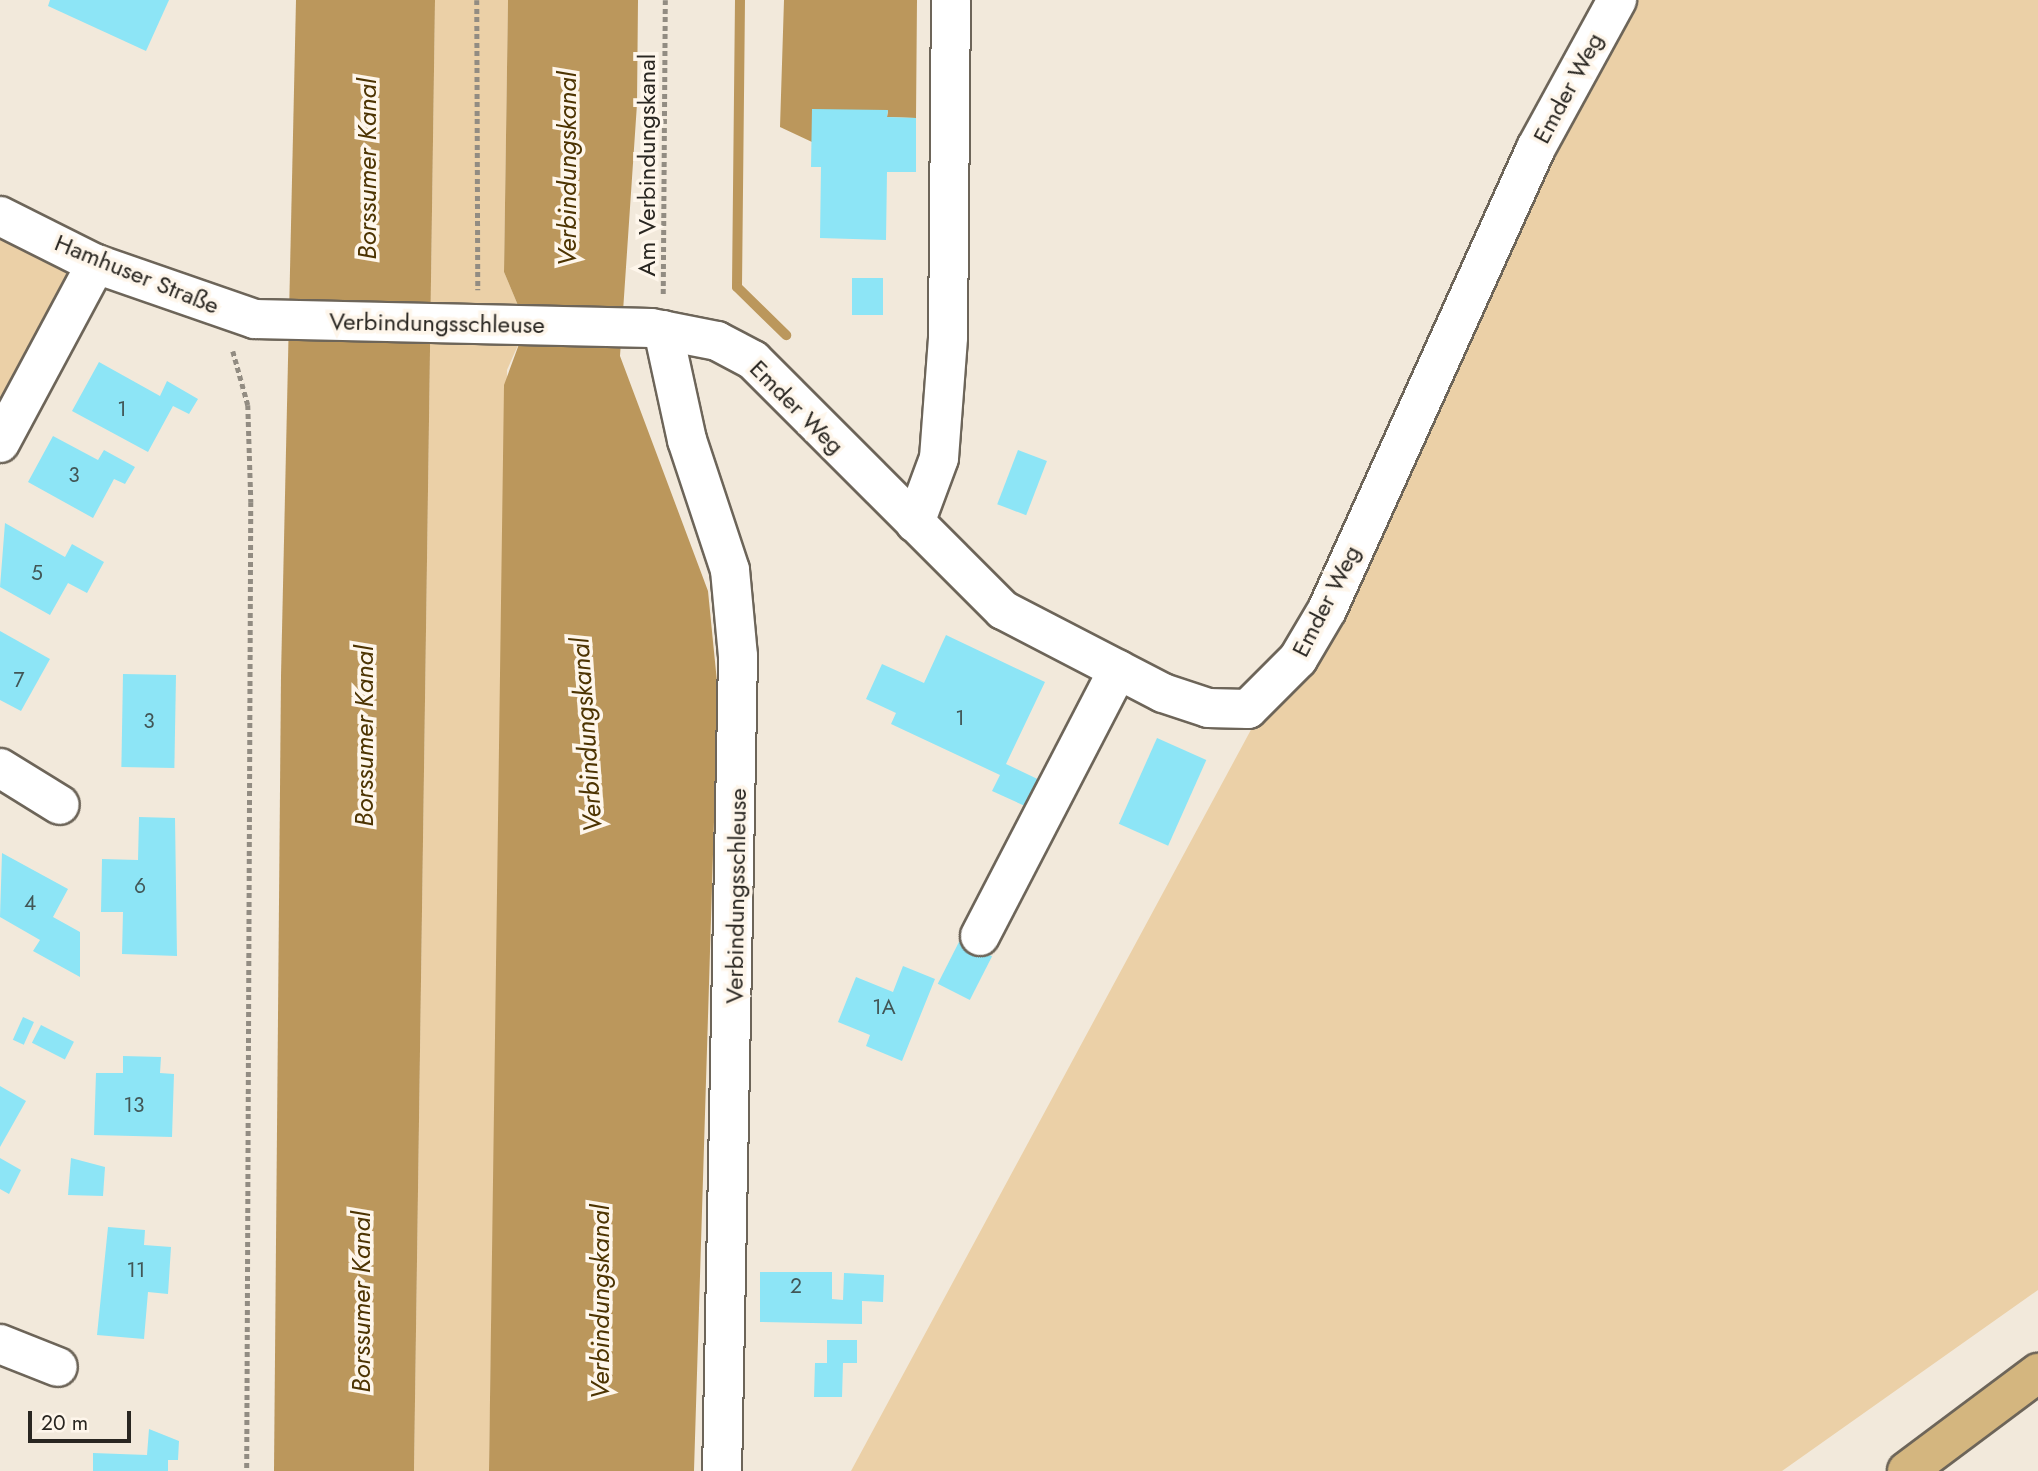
<!DOCTYPE html>
<html>
<head>
<meta charset="utf-8">
<style>
  body { margin:0 }
  #map { position:relative; width:2038px; height:1471px; overflow:hidden; background:#f2e9db; font-family:Jost,sans-serif }
  div>[style] { position:absolute }
  .green>* { inset:0; background:#ebd0a7 }
  .water>* { inset:0; background:#bb975c }
  .stream>* { height:10px; margin:-5px; padding:0 5px; transform-origin:5px; border-radius:5px; background:#bb975c }
  .building>* { inset:0; background:#8de5f6; transform-origin:0 0 }
  .path>* { height:4.5px; margin-top:-2.25px; transform-origin:0; background:repeating-linear-gradient(90deg,#928c82 0 5px,transparent 0 8.5px) }
  .roads { filter:drop-shadow(2px 0 #6d6559) drop-shadow(-2px 0 #6d6559) drop-shadow(0 2px #6d6559) drop-shadow(0 -2px #6d6559) }
  .minor>* { height:38px; margin:-19px; padding:0 19px; transform-origin:19px; border-radius:19px; background:#fff }
  .major>* { height:38px; margin:-19px; padding:0 19px; transform-origin:19px; border-radius:19px; background:#d4b67f }
  span { translate:-50% -50%; white-space:nowrap; text-align:center; line-height:1.15; -webkit-text-stroke:7px #fef6eb; paint-order:stroke }
  .number-label { font-size:21px; color:#425656 }
  .number-label span { -webkit-text-stroke-width:0 }
  .street-label { font-size:24px; color:#292621 }
  .water-label { font-size:26px; color:#4d3402; font-style:italic }
  .scale { position:absolute; left:28px; top:1411px; width:103px; height:32px; box-sizing:border-box; border:4px solid #292621; border-top:0; padding-left:9px; font-size:21px; line-height:24px; white-space:nowrap; color:#292621; -webkit-text-stroke:5px #fef6eb; paint-order:stroke }
</style>
</head>
<body>
<div id="map">
  <div class="green">
    <div style="clip-path:polygon(435px 0,508px 0,504px 272px,522px 315px,522px 336px,507px 370px,489px 1471px,414px 1471px)"></div>
    <div style="clip-path:polygon(1632px 0,2038px 0,2038px 1290px,1782px 1471px,851px 1471px,1253px 726px,1304px 674px)"></div>
    <div style="clip-path:polygon(0 216px,96px 264px,0 443px)"></div>
  </div>
  <div class="water">
    <div style="clip-path:polygon(296px 0,435px 0,414px 1471px,274px 1471px,281px 676px)"></div>
    <div style="clip-path:polygon(508px 0,638px 0,637px 104px,620px 356px,708px 591px,718px 692px,694px 1471px,489px 1471px,504px 385px,522px 336px,522px 315px,504px 272px)"></div>
    <div style="clip-path:polygon(784px 0,917px 0,916px 118px,887px 117px,888px 111px,812px 142px,780px 127px)"></div>
  </div>
  <div class="stream">
    <div style="left:740px;top:0;width:287px;rotate:90.6deg"></div>
    <div style="left:737px;top:287px;width:69px;rotate:44.4deg"></div>
  </div>
  <div class="building">
    <div style="clip-path:polygon(50px 0,169px 0,146px 51px,48px 6px)"></div>
    <div style="clip-path:polygon(812px 109px,888px 110px,887px 117px,916px 118px,916px 172px,887px 172px,886px 240px,820px 238px,821px 167px,811px 167px)"></div>
    <div style="left:852px;top:278px;width:31px;height:37px"></div>
    <div style="clip-path:polygon(99px 362px,160px 396px,167px 381px,198px 399px,189px 414px,173px 406px,148px 452px,72px 411px)"></div>
    <div style="clip-path:polygon(53px 436px,98px 460px,104px 450px,135px 467px,125px 484px,114px 479px,93px 518px,28px 482px)"></div>
    <div style="left:1018px;top:450px;width:31px;height:58px;rotate:21deg"></div>
    <div style="clip-path:polygon(5px 523px,65px 557px,72px 544px,104px 562px,87px 593px,68px 583px,50px 615px,0 587px)"></div>
    <div style="clip-path:polygon(0 631px,50px 659px,21px 711px,0 700px)"></div>
    <div style="clip-path:polygon(946px 635px,1045px 682px,1006px 764px,1048px 784px,1036px 811px,992px 791px,1000px 775px,891px 724px,896px 713px,866px 699px,882px 664px,924px 683px)"></div>
    <div style="left:123px;top:674px;width:53px;height:93px;rotate:1deg"></div>
    <div style="left:1157px;top:738px;width:54px;height:94px;rotate:24deg"></div>
    <div style="clip-path:polygon(139px 817px,175px 818px,177px 956px,122px 954px,123px 912px,101px 912px,102px 859px,138px 860px)"></div>
    <div style="clip-path:polygon(2px 853px,68px 889px,53px 917px,80px 932px,80px 977px,33px 951px,40px 940px,0 917px)"></div>
    <div style="left:960px;top:940px;width:36px;height:49px;rotate:27deg"></div>
    <div style="clip-path:polygon(903px 966px,935px 979px,902px 1061px,866px 1046px,870px 1035px,838px 1022px,856px 977px,893px 992px)"></div>
    <div style="left:23px;top:1017px;width:12px;height:25px;rotate:24deg"></div>
    <div style="left:41px;top:1025px;width:37px;height:20px;rotate:27deg"></div>
    <div style="clip-path:polygon(123px 1056px,161px 1057px,160px 1073px,174px 1074px,172px 1137px,94px 1135px,96px 1073px,123px 1073px)"></div>
    <div style="clip-path:polygon(0 1086px,26px 1101px,0 1147px)"></div>
    <div style="clip-path:polygon(0 1158px,21px 1170px,9px 1194px,0 1189px)"></div>
    <div style="clip-path:polygon(71px 1158px,105px 1167px,103px 1196px,68px 1195px)"></div>
    <div style="clip-path:polygon(108px 1227px,145px 1230px,144px 1245px,171px 1247px,168px 1294px,148px 1292px,144px 1339px,97px 1335px)"></div>
    <div style="clip-path:polygon(760px 1272px,832px 1272px,832px 1299px,843px 1300px,844px 1273px,884px 1275px,883px 1302px,862px 1301px,862px 1324px,760px 1322px)"></div>
    <div style="clip-path:polygon(827px 1340px,857px 1340px,857px 1363px,843px 1363px,842px 1397px,814px 1397px,815px 1363px,827px 1363px)"></div>
    <div style="clip-path:polygon(149px 1429px,179px 1441px,178px 1460px,168px 1460px,168px 1471px,93px 1471px,93px 1453px,147px 1455px)"></div>
  </div>
  <div class="path">
    <div style="left:477px;top:0;width:290px;rotate:89.8deg"></div>
    <div style="left:663px;top:294px;width:294px;rotate:-89.6deg"></div>
    <div style="left:233px;top:351px;width:56px;rotate:74.5deg"></div>
    <div style="left:248px;top:405px;width:97px;rotate:88.2deg"></div>
    <div style="left:251px;top:502px;width:969px;rotate:90.24deg"></div>
  </div>
  <div class="roads">
    <div class="minor">
      <div style="left:0;top:216px;width:107px;rotate:26.6deg"></div>
      <div style="left:96px;top:264px;width:168px;rotate:19.1deg"></div>
      <div style="left:255px;top:319px;width:396px;rotate:1.3deg"></div>
      <div style="left:651px;top:328px;width:67px;rotate:11.1deg"></div>
      <div style="left:717px;top:341px;width:41px;rotate:27.8deg"></div>
      <div style="left:753px;top:360px;width:354px;rotate:45deg"></div>
      <div style="left:1003px;top:610px;width:180px;rotate:27.4deg"></div>
      <div style="left:1163px;top:693px;width:47px;rotate:18.4deg"></div>
      <div style="left:1208px;top:708px;width:40px;rotate:1.4deg"></div>
      <div style="left:1248px;top:709px;width:71px;rotate:-45deg"></div>
      <div style="left:1298px;top:659px;width:57px;rotate:-59.4deg"></div>
      <div style="left:1327px;top:610px;width:507px;rotate:-65.66deg"></div>
      <div style="left:1536px;top:148px;width:169px;rotate:-61.3deg"></div>
      <div style="left:663px;top:330px;width:113px;rotate:77.7deg"></div>
      <div style="left:687px;top:440px;width:137px;rotate:71.7deg"></div>
      <div style="left:730px;top:570px;width:86px;rotate:84.7deg"></div>
      <div style="left:738px;top:656px;width:815px;rotate:91.12deg"></div>
      <div style="left:0;top:443px;width:203px;rotate:-61.8deg"></div>
      <div style="left:915px;top:523px;width:69px;rotate:-69.7deg"></div>
      <div style="left:939px;top:458px;width:121px;rotate:-85.7deg"></div>
      <div style="left:948px;top:337px;width:337px;rotate:-89.5deg"></div>
      <div style="left:0;top:768px;width:70px;rotate:31.7deg"></div>
      <div style="left:980px;top:936px;width:300px;rotate:-62.6deg"></div>
      <div style="left:0;top:1344px;width:62px;rotate:21.6deg"></div>
    </div>
    <div class="major">
      <div style="left:1907px;top:1471px;width:164px;rotate:-36.8deg"></div>
    </div>
  </div>
  <div class="number-label">
    <span style="left:122px;top:409px">1</span>
    <span style="left:74px;top:475px">3</span>
    <span style="left:37px;top:573px">5</span>
    <span style="left:19px;top:680px">7</span>
    <span style="left:960px;top:718px">1</span>
    <span style="left:149px;top:721px">3</span>
    <span style="left:140px;top:886px">6</span>
    <span style="left:30px;top:903px">4</span>
    <span style="left:884px;top:1007px">1A</span>
    <span style="left:134px;top:1105px">13</span>
    <span style="left:136px;top:1270px">11</span>
    <span style="left:796px;top:1286px">2</span>
  </div>
  <div class="street-label">
    <span style="left:1568px;top:88px;rotate:-62deg">Emder Weg</span>
    <span style="left:647px;top:165px;rotate:-90deg">Am Verbindungskanal</span>
    <span style="left:137px;top:274px;rotate:22deg">Hamhuser Straße</span>
    <span style="left:437px;top:323px;rotate:1deg">Verbindungsschleuse</span>
    <span style="left:797px;top:407px;rotate:45deg">Emder Weg</span>
    <span style="left:1326px;top:601px;rotate:-63deg">Emder Weg</span>
    <span style="left:736px;top:896px;rotate:-89deg">Verbindungsschleuse</span>
  </div>
  <div class="water-label">
    <span style="left:368px;top:169px;rotate:-90deg">Borssumer Kanal</span>
    <span style="left:568px;top:169px;rotate:-90deg">Verbindungskanal</span>
    <span style="left:587px;top:735px;rotate:-94deg">Verbindungskanal</span>
    <span style="left:365px;top:736px;rotate:-90deg">Borssumer Kanal</span>
    <span style="left:362px;top:1302px;rotate:-90deg">Borssumer Kanal</span>
    <span style="left:601px;top:1302px;rotate:-90deg">Verbindungskanal</span>
  </div>
  <div class="scale">20 m</div>
</div>
</body>
</html>
